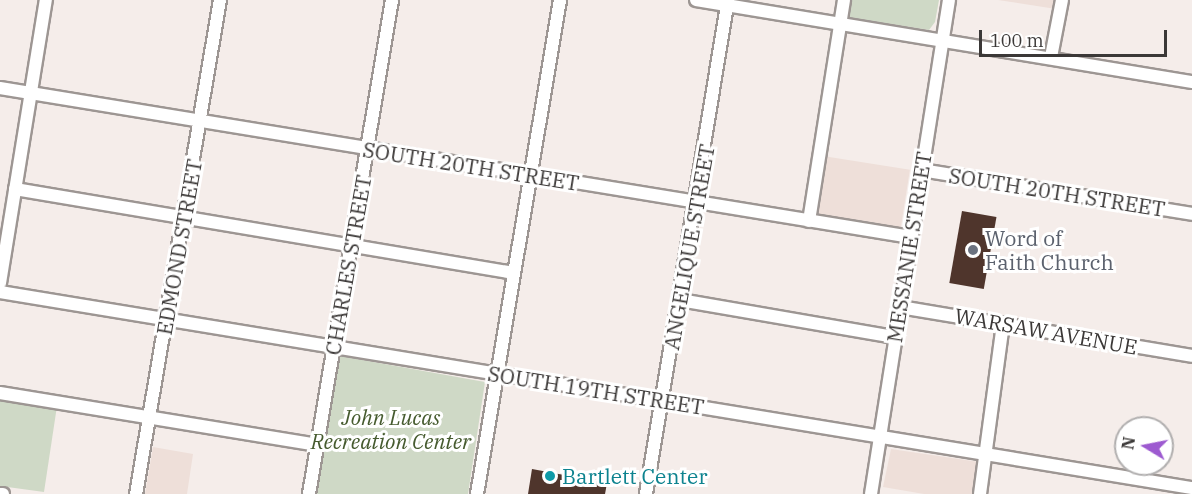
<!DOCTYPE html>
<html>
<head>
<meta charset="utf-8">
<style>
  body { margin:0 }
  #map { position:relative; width:1192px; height:494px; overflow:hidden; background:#f5edea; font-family:"IBM Plex Serif",serif }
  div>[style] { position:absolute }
  .built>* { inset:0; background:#eedfd9; transform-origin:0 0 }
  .green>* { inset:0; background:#cfd9c6 }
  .building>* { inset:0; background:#4f352c; transform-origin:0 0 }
  .roads { filter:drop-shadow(2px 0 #9d9693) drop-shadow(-2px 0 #9d9693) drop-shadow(0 2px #9d9693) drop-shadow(0 -2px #9d9693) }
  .minor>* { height:12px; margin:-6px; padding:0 6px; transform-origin:6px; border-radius:6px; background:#fff }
  .dots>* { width:16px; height:16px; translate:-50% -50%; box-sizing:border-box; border:3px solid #fff; border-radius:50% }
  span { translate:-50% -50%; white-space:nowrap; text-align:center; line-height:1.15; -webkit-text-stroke:6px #fff; paint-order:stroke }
  .street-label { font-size:21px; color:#3b3837 }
  .worship-label { font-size:21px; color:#5b616d }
  .left { translate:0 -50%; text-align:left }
  .park-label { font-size:21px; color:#465b2f; font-style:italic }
  .culture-label { font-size:21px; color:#0d838f }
  .north { position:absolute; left:1114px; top:416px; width:60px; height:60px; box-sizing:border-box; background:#fff; border:2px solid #b1afaf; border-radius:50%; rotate:280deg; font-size:16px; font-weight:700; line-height:24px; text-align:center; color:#3b3837 }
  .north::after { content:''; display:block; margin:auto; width:21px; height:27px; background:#9d5ad0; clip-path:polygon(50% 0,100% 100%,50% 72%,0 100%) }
  .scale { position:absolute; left:979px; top:30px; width:188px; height:27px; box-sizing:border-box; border:3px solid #3b3837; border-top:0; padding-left:8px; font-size:18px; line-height:21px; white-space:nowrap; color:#3b3837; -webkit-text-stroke:4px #fff; paint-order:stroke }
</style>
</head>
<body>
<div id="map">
  <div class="built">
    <div style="clip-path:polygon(998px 0,1057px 0,1056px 9px)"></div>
    <div style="left:823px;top:156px;width:88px;height:61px;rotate:9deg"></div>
    <div style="clip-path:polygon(153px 447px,193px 454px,187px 494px,145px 494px)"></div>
    <div style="clip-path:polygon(891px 449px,979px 462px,974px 494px,924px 494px,883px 487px)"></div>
  </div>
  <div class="green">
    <div style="clip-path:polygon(849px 0,939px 0,935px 22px,929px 30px,847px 17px)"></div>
    <div style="clip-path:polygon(340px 356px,485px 382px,468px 494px,314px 494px)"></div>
    <div style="clip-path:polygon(0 396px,57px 406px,44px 492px,0 486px)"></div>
  </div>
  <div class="building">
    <div style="left:962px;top:211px;width:35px;height:73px;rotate:10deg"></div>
    <div style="clip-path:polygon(532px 469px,607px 483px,605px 494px,528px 494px)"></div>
  </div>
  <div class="roads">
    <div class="minor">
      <div style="left:696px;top:0;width:503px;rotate:9.39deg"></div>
      <div style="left:1051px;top:57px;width:58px;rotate:-79.1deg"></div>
      <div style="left:0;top:88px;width:923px;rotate:9.29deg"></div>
      <div style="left:921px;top:170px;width:275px;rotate:9.2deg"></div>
      <div style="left:15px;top:189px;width:506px;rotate:9.56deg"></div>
      <div style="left:809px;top:221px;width:224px;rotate:-81deg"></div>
      <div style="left:0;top:283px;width:287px;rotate:-80.8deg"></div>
      <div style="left:0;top:292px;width:1208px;rotate:9.34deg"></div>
      <div style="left:680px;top:300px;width:218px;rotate:9.8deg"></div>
      <div style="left:900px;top:307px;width:296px;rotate:9.5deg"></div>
      <div style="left:0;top:393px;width:322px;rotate:9.3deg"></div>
      <div style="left:0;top:494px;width:3px"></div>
      <div style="left:136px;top:494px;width:501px;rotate:-80.35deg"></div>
      <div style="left:309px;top:494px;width:501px;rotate:-80.46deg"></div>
      <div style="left:477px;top:494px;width:501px;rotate:-80.46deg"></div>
      <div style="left:646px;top:494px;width:501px;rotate:-80.58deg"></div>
      <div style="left:871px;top:494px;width:500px;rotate:-81.03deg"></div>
      <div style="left:980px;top:494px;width:172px;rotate:-82.3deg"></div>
    </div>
  </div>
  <div class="dots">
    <div style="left:973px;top:250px;background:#6b7280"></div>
    <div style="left:550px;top:476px;background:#0f9aa8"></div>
  </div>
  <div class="street-label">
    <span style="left:471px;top:166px;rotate:9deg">SOUTH 20TH STREET</span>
    <span style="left:1057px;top:192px;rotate:9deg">SOUTH 20TH STREET</span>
    <span style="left:179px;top:247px;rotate:-80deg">EDMOND STREET</span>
    <span style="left:689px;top:247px;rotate:-80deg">ANGELIQUE STREET</span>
    <span style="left:909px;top:247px;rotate:-81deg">MESSANIE STREET</span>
    <span style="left:348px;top:265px;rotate:-80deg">CHARLES STREET</span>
    <span style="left:1046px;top:331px;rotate:10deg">WARSAW AVENUE</span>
    <span style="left:596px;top:390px;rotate:9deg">SOUTH 19TH STREET</span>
  </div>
  <div class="worship-label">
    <span class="left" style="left:985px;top:250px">Word of<br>Faith Church</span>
  </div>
  <div class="park-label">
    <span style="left:391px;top:429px">John Lucas<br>Recreation Center</span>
  </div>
  <div class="culture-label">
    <span class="left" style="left:562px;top:476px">Bartlett Center</span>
  </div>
  <div class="north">N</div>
  <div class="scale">100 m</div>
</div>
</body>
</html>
